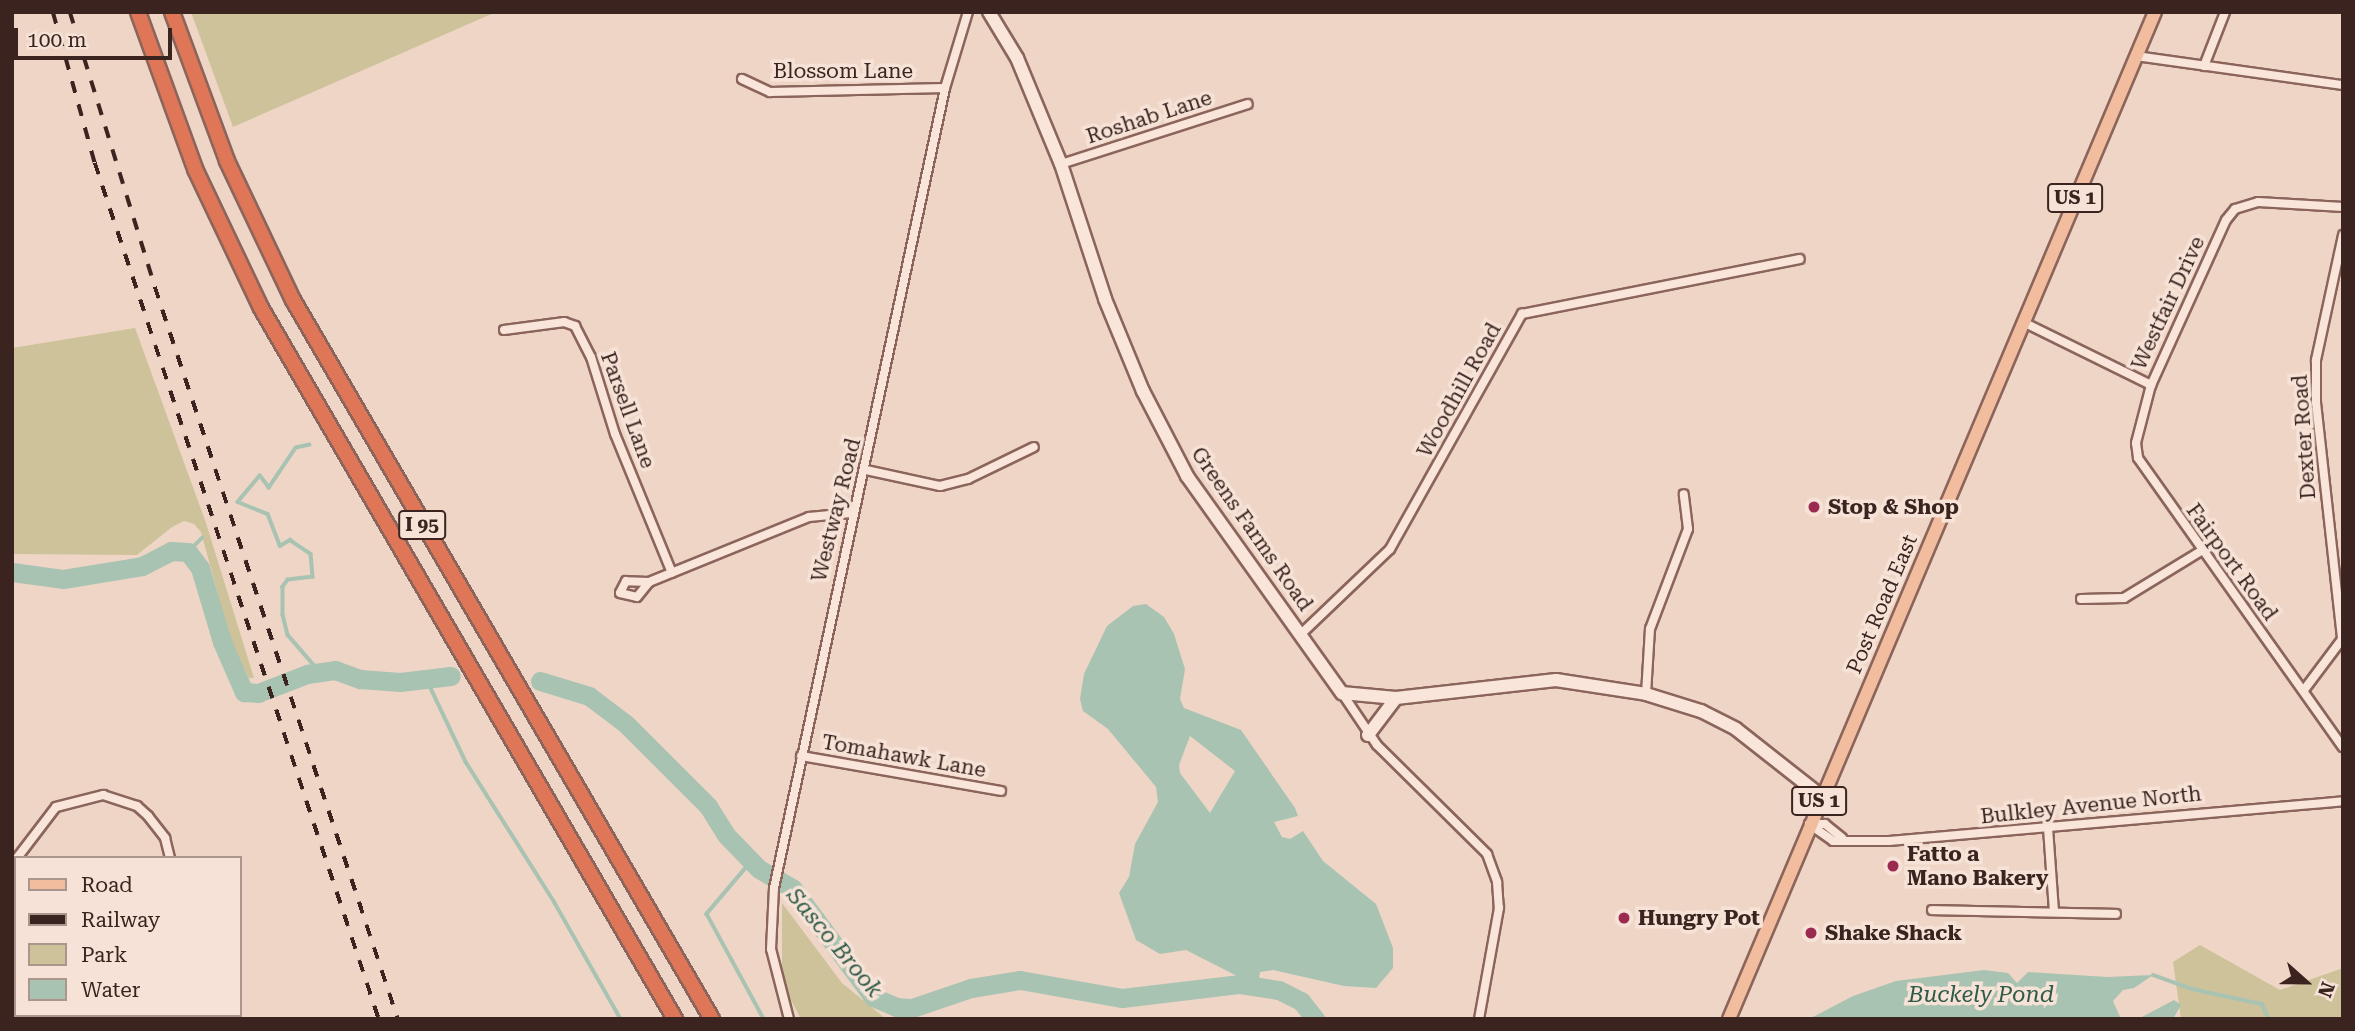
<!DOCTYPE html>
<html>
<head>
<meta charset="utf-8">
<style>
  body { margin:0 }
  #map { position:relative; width:2355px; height:1031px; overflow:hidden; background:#efd5c6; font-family:"Roboto Serif",serif }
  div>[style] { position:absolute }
  .green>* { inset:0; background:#cec29a }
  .water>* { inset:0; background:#a8c3b2 }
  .stream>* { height:3.5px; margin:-1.75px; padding:0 1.75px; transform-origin:1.75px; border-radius:1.75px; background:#a8c3b2 }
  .river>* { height:19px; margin:-9.5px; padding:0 9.5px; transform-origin:9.5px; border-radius:9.5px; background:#a8c3b2 }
  .roads { filter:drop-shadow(2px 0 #8b655b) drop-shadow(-2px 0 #8b655b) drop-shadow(0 2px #8b655b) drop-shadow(0 -2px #8b655b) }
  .street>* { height:8px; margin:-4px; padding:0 4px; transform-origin:4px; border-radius:4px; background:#f9e5da }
  .secondary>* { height:12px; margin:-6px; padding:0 6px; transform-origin:6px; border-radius:6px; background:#f9e5da }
  .primary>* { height:12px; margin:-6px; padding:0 6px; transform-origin:6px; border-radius:6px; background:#f2bc9e }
  .highway>* { height:14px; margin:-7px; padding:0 7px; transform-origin:7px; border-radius:7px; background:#de7657 }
  .rail>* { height:3.5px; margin-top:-1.75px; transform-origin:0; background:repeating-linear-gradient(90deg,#3b231f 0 12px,transparent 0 24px) }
  .dots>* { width:19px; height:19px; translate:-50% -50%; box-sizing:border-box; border:4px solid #f6e2d6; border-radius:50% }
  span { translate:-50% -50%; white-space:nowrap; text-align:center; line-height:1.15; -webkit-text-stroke:7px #f6e2d6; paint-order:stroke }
  .shield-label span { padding:2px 5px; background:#f6e2d6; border:2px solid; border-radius:5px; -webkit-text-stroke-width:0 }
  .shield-label { font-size:19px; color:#3b231f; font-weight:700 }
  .street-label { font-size:21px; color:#3b231f }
  .poi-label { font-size:21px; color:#3b231f; font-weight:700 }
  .left { translate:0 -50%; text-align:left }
  .water-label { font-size:23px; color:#2e5b49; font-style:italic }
  .frame { position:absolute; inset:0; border:14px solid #3b231f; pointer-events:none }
  .legend { position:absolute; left:14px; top:856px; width:228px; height:161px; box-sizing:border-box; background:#f6e2d6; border:2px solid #ab968d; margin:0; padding:9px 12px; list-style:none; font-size:21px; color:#3b231f }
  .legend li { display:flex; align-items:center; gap:14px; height:35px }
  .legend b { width:35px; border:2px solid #ab968d }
  .north { position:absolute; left:2271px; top:947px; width:70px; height:70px; -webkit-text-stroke:5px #f6e2d6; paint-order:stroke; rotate:111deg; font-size:19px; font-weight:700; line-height:28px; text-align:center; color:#3b231f }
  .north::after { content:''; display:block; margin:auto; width:24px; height:32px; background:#3b231f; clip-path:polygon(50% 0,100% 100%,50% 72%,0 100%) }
  .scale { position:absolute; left:14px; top:28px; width:158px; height:32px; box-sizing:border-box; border:4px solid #3b231f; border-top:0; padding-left:9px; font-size:21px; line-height:24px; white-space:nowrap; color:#3b231f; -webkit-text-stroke:5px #f6e2d6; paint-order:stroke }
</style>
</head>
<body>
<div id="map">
  <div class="green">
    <div style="clip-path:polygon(191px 12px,496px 12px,233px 127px)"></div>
    <div style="clip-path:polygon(135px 328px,206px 523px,254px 678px,249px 678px,231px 642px,201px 532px,194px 524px,184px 521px,172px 527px,137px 555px,12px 554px,12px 348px)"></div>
    <div style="clip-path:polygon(782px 903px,842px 983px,886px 1019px,801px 1019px,782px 983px)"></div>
    <div style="clip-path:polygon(2200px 945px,2280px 990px,2343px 968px,2343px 1019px,2181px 1019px,2173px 962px)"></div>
  </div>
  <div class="water">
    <div style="clip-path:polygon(evenodd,1146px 604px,1164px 617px,1174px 634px,1185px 669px,1180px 699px,1184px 708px,1241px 730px,1295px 808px,1298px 816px,1274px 822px,1282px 837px,1290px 839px,1303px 831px,1323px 861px,1376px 904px,1393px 948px,1393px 968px,1376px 988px,1344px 986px,1273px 970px,1260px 972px,1259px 979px,1239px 977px,1186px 950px,1160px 954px,1136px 940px,1119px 893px,1129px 877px,1135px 844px,1158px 802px,1156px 787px,1108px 729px,1083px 711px,1080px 699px,1084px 674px,1107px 626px,1133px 606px,1146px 604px,1190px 736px,1235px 771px,1210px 813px,1180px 773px,1179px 765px,1190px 736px)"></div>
    <div style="clip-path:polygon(1984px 970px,2008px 973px,2017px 983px,2028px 972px,2107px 977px,2153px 975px,2134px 988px,2123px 990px,2113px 1001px,2121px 1019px,1809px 1019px,1853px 996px,1896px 981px)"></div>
    <div style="clip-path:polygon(2174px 1000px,2181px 1005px,2173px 1019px,2138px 1019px)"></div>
  </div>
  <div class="stream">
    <div style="left:310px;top:445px;width:14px;rotate:168deg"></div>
    <div style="left:296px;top:448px;width:48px;rotate:124deg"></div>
    <div style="left:269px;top:488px;width:15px;rotate:-127deg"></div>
    <div style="left:260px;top:476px;width:34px;rotate:130deg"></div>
    <div style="left:238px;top:502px;width:32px;rotate:22deg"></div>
    <div style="left:268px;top:514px;width:34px;rotate:69deg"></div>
    <div style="left:280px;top:546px;width:12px;rotate:-31deg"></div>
    <div style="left:290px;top:540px;width:25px;rotate:34deg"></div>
    <div style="left:311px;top:554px;width:23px;rotate:85deg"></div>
    <div style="left:313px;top:577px;width:25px;rotate:173deg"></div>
    <div style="left:288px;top:580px;width:9px;rotate:126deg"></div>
    <div style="left:283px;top:587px;width:28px;rotate:90deg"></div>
    <div style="left:283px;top:615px;width:21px;rotate:76deg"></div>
    <div style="left:288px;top:635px;width:49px;rotate:49.1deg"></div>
    <div style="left:188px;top:552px;width:20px;rotate:-45deg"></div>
    <div style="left:428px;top:682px;width:89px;rotate:64.6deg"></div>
    <div style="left:466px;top:762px;width:167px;rotate:57.7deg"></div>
    <div style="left:555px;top:903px;width:133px;rotate:60.4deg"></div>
    <div style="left:752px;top:861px;width:70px;rotate:130.3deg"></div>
    <div style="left:707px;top:914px;width:119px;rotate:61.5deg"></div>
    <div style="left:2153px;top:975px;width:41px;rotate:19.7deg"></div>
    <div style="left:2192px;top:989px;width:72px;rotate:12.1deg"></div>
    <div style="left:2262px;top:1004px;width:17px;rotate:65deg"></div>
  </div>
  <div class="river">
    <div style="left:12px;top:572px;width:51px;rotate:7.8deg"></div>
    <div style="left:63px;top:579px;width:80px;rotate:-9.3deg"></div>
    <div style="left:142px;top:566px;width:33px;rotate:-27deg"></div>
    <div style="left:171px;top:551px;width:17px;rotate:3deg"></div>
    <div style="left:188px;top:552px;width:20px;rotate:53deg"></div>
    <div style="left:200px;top:568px;width:77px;rotate:73.4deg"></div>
    <div style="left:222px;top:642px;width:55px;rotate:66.3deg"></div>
    <div style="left:244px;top:692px;width:14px;rotate:4deg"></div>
    <div style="left:258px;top:693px;width:53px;rotate:-21.2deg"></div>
    <div style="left:307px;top:674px;width:28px;rotate:-8deg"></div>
    <div style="left:335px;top:670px;width:27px;rotate:20deg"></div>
    <div style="left:360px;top:679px;width:40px;rotate:4.3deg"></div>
    <div style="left:400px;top:682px;width:51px;rotate:-6.7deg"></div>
    <div style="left:540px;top:681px;width:51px;rotate:17deg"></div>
    <div style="left:589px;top:696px;width:46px;rotate:37.1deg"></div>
    <div style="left:626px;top:724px;width:116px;rotate:45deg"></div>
    <div style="left:708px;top:806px;width:34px;rotate:58deg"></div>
    <div style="left:726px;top:835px;width:47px;rotate:45.9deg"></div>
    <div style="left:759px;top:869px;width:39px;rotate:30deg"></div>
    <div style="left:793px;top:889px;width:134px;rotate:53.5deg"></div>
    <div style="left:873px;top:997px;width:25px;rotate:23deg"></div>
    <div style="left:896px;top:1007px;width:16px;rotate:4deg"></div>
    <div style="left:912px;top:1008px;width:62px;rotate:-18.7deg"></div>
    <div style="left:971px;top:988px;width:50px;rotate:-9.3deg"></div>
    <div style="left:1020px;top:980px;width:104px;rotate:10deg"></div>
    <div style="left:1122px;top:998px;width:119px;rotate:-6.8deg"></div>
    <div style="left:1240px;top:984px;width:39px;rotate:9deg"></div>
    <div style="left:1279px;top:990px;width:25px;rotate:27deg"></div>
    <div style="left:1301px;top:1001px;width:23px;rotate:52deg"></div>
  </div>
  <div class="roads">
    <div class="street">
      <div style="left:2136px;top:56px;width:209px;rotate:8deg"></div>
      <div style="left:2204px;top:66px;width:58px;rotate:-68.7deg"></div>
      <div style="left:742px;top:79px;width:31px;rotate:25deg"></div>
      <div style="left:770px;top:92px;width:175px;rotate:-1.3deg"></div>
      <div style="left:1061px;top:164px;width:196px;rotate:-17.8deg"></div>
      <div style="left:2343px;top:207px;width:85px;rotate:-176.6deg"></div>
      <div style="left:2258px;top:202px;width:24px;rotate:163deg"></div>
      <div style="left:2235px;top:209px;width:14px;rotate:129deg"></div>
      <div style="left:2226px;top:220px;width:181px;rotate:114.4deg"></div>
      <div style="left:2151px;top:385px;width:60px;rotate:104.5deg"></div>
      <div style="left:2136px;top:443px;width:15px;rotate:82deg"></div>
      <div style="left:2138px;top:458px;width:354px;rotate:54.7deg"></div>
      <div style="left:2023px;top:322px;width:143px;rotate:26.2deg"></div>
      <div style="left:504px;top:330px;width:61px;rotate:-7.6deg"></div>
      <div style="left:564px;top:322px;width:12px;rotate:20deg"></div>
      <div style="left:575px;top:326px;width:35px;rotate:63deg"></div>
      <div style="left:591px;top:357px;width:81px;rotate:72.7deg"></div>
      <div style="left:615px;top:434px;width:150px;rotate:67.7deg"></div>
      <div style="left:866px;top:470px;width:76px;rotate:12.2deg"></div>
      <div style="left:940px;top:486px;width:29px;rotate:-14deg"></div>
      <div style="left:968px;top:479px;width:73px;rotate:-25.9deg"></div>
      <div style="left:649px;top:582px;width:23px;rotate:-178deg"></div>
      <div style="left:626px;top:581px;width:13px;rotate:117deg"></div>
      <div style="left:620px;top:593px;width:17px;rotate:13deg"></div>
      <div style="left:637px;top:597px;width:19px;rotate:-51deg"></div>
      <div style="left:649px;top:582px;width:173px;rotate:-22.1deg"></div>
      <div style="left:809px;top:517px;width:42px;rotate:-5.4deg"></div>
      <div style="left:2081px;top:599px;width:43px;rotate:-1.3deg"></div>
      <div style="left:2124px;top:598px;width:90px;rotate:-31.4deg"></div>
      <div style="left:1301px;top:634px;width:123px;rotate:-43.7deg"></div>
      <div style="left:1390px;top:549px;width:270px;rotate:-60.7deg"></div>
      <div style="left:1522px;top:314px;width:283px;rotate:-11.2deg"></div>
      <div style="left:2342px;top:638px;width:237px;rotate:-96.3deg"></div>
      <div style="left:2316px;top:402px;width:42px;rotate:-90deg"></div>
      <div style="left:2316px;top:360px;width:128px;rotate:-77.8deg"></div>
      <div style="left:2304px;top:690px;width:65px;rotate:-53.1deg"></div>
      <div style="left:1342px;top:693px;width:63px;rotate:56.1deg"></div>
      <div style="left:1377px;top:745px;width:155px;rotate:44.7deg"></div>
      <div style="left:1487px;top:854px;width:30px;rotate:70deg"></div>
      <div style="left:1497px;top:882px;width:26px;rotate:86deg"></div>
      <div style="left:1499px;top:908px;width:113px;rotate:100.2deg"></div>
      <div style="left:1646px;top:694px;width:65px;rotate:-86.5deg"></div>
      <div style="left:1650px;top:629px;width:107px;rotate:-69.2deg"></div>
      <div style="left:1688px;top:529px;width:35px;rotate:-97deg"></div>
      <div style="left:801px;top:756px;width:203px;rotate:9.9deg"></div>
      <div style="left:1809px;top:824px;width:29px;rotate:35deg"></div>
      <div style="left:1833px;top:841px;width:56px"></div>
      <div style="left:1889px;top:841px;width:456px;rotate:-5deg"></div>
      <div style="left:1809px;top:824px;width:16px"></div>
      <div style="left:1825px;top:824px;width:22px;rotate:39deg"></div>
      <div style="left:2048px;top:828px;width:84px;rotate:85.9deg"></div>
      <div style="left:17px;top:858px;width:64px;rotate:-52.6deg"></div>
      <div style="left:56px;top:807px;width:49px;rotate:-14.3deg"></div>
      <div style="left:103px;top:795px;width:36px;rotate:18deg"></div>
      <div style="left:137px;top:806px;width:15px;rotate:42deg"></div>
      <div style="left:148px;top:816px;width:28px;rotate:52deg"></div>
      <div style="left:165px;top:838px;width:21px;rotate:76deg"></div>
      <div style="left:1932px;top:910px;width:184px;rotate:1.2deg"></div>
      <div style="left:229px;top:1015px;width:4px;rotate:63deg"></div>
      <div style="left:789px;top:1019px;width:72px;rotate:-104.4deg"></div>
      <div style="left:771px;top:949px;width:61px;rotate:-87.2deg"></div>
      <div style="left:774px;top:888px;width:818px;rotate:-77.93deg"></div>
      <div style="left:945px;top:88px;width:79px;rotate:-73.2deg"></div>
    </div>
    <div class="secondary">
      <div style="left:989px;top:12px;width:54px;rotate:58.7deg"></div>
      <div style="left:1017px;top:58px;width:115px;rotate:67.5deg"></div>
      <div style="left:1061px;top:164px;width:142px;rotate:71.9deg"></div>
      <div style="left:1105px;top:299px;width:100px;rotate:67.6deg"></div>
      <div style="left:1143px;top:391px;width:96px;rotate:62.6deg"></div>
      <div style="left:1187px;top:476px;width:267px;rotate:54.5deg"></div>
      <div style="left:1342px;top:693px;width:54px;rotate:5.3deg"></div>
      <div style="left:1396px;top:698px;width:161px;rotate:-6.4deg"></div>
      <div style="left:1556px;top:680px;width:91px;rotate:8.8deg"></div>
      <div style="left:1646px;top:694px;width:58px;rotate:17.2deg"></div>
      <div style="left:1701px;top:711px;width:39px;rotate:27deg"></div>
      <div style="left:1736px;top:729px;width:108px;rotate:38.2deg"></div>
      <div style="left:1368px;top:735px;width:46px;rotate:-52.9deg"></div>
    </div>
    <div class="primary">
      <div style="left:1729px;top:1019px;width:1093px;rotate:-67.07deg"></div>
    </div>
    <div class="highway">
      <div style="left:138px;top:12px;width:167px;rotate:70deg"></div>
      <div style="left:195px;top:169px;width:154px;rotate:64.6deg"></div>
      <div style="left:261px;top:308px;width:823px;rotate:59.79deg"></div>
      <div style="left:172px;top:12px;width:159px;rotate:69.7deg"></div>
      <div style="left:227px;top:161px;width:154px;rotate:64.6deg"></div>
      <div style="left:293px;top:300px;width:832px;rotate:59.77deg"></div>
    </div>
  </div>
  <div class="rail">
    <div style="left:53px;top:12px;width:157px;rotate:74.5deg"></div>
    <div style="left:95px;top:163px;width:902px;rotate:71.65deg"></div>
    <div style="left:70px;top:12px;width:288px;rotate:72.8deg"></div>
    <div style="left:155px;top:287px;width:771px;rotate:71.64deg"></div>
  </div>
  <div class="dots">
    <div style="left:1814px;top:507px;background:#9b2a50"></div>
    <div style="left:1893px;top:866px;background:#9b2a50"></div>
    <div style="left:1624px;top:918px;background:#9b2a50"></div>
    <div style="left:1811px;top:933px;background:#9b2a50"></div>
  </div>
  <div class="shield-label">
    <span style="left:2075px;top:198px">US 1</span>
    <span style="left:422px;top:525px">I 95</span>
    <span style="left:1819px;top:801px">US 1</span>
  </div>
  <div class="street-label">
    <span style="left:843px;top:71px">Blossom Lane</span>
    <span style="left:1149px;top:117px;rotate:-18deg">Roshab Lane</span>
    <span style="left:2168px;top:303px;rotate:-65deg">Westfair Drive</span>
    <span style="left:1459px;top:390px;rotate:-61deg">Woodhill Road</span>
    <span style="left:628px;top:410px;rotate:70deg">Parsell Lane</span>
    <span style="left:2304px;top:437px;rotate:-94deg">Dexter Road</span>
    <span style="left:836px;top:510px;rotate:-76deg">Westway Road</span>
    <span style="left:1252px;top:529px;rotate:55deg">Greens Farms Road</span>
    <span style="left:2232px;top:562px;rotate:54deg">Fairport Road</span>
    <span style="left:1882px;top:604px;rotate:-67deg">Post Road East</span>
    <span style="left:904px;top:756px;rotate:10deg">Tomahawk Lane</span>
    <span style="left:2091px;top:805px;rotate:-6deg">Bulkley Avenue North</span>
  </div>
  <div class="poi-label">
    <span class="left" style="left:1828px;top:507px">Stop &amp; Shop</span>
    <span class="left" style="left:1907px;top:866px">Fatto a<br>Mano Bakery</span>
    <span class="left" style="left:1638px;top:918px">Hungry Pot</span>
    <span class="left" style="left:1825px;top:933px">Shake Shack</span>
  </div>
  <div class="water-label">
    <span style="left:834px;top:943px;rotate:50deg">Sasco Brook</span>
    <span style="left:1981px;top:995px">Buckely Pond</span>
  </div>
  <div class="frame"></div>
  <ul class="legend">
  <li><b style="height:9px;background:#f2bc9e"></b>Road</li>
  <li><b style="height:9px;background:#3b231f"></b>Railway</li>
  <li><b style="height:19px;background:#cec29a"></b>Park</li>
  <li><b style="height:19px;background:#a8c3b2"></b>Water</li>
  </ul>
  <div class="north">N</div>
  <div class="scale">100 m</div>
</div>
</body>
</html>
